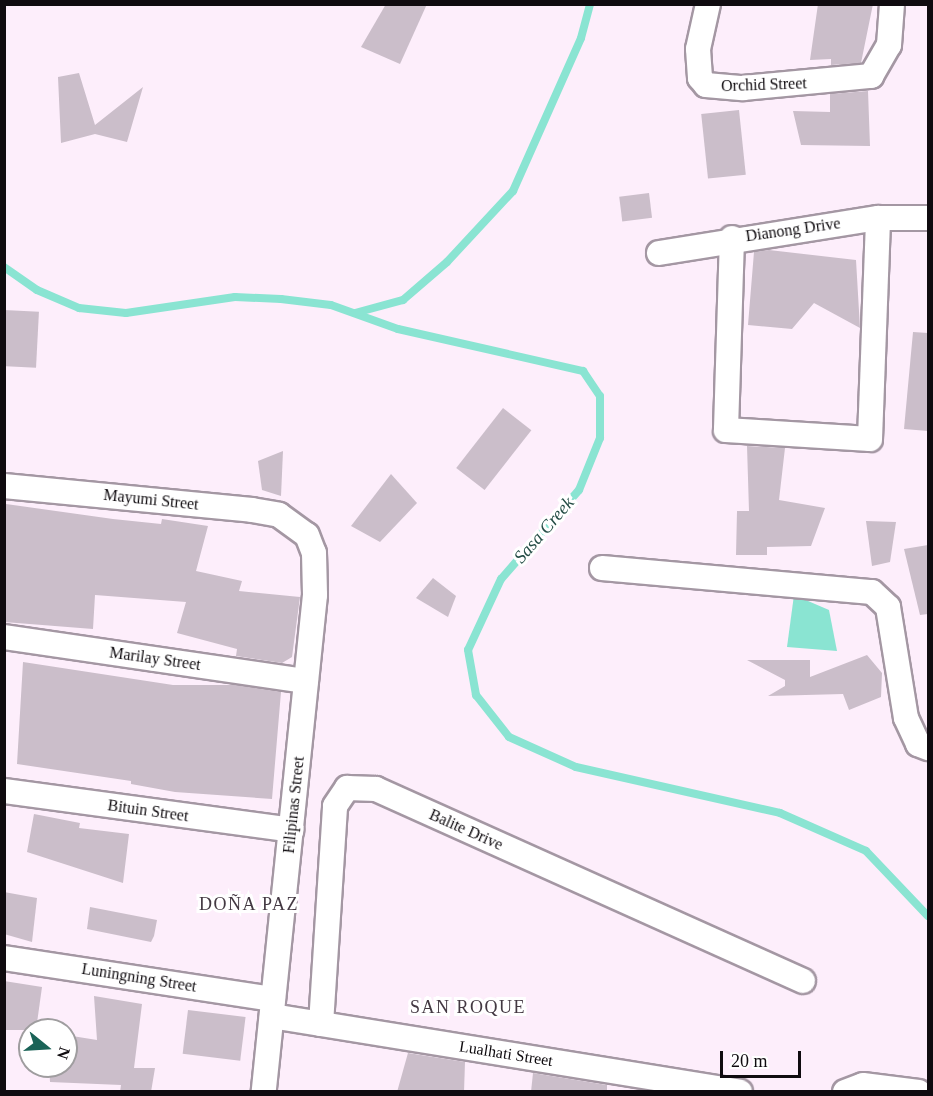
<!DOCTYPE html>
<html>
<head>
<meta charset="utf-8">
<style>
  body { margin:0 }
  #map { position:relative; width:933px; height:1096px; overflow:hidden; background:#fdeefb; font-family:"Times New Roman",serif }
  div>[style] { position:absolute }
  .water>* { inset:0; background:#8ae4d2 }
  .stream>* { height:8px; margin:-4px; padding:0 4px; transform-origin:4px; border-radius:4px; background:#8ae4d2 }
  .building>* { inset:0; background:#cbbeca; transform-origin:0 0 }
  .roads { filter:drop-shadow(2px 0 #a497a3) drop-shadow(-2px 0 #a497a3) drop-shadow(0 2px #a497a3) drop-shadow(0 -2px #a497a3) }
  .minor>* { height:24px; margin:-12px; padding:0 12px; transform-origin:12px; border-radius:12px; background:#fff }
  span { translate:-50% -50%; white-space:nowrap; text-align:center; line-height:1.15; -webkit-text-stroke:6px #fff; paint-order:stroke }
  .street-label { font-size:16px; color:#0f0b0f }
  .water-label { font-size:18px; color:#254d46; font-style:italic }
  .neighbourhood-label { font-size:18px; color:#433842; letter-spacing:1.5px }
  .frame { position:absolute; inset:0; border:6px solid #0f0b0f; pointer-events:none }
  .north { position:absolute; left:18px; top:1018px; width:60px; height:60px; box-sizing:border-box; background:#fff; border:2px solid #9f9d9f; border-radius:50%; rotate:108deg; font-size:16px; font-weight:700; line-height:24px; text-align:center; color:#0f0b0f }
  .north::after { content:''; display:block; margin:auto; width:21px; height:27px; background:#1a6357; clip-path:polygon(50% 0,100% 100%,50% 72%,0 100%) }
  .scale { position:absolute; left:720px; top:1051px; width:81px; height:27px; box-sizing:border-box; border:3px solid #0f0b0f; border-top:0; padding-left:8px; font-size:18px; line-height:21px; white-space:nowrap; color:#0f0b0f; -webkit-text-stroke:4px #fff; paint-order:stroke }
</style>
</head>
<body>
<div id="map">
  <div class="water">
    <div style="clip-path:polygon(794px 595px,829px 610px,837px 651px,787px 647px)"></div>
  </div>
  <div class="stream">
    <div style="left:4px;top:267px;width:40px;rotate:34.9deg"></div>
    <div style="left:37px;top:290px;width:46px;rotate:23.2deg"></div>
    <div style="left:79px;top:308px;width:47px;rotate:6.1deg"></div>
    <div style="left:126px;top:313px;width:110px;rotate:-8.4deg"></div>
    <div style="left:235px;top:297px;width:46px;rotate:2.5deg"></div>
    <div style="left:281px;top:299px;width:50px;rotate:6.8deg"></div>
    <div style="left:331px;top:305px;width:71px;rotate:19.7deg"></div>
    <div style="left:398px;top:329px;width:190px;rotate:12.8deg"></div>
    <div style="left:583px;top:371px;width:30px;rotate:56deg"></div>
    <div style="left:600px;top:396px;width:42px;rotate:90deg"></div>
    <div style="left:600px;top:438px;width:56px;rotate:112deg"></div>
    <div style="left:579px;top:490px;width:118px;rotate:131.2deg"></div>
    <div style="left:501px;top:579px;width:78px;rotate:114.9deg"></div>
    <div style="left:468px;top:650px;width:46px;rotate:79.9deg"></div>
    <div style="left:476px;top:695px;width:53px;rotate:51.8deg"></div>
    <div style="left:509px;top:737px;width:73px;rotate:24.1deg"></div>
    <div style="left:576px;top:767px;width:209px;rotate:12.7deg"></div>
    <div style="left:780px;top:813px;width:94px;rotate:23.8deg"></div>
    <div style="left:866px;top:851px;width:90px;rotate:46.4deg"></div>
    <div style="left:355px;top:313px;width:50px;rotate:-15.2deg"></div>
    <div style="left:403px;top:300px;width:58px;rotate:-40.8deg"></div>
    <div style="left:447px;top:262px;width:97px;rotate:-47.1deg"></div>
    <div style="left:513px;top:191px;width:167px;rotate:-66deg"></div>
    <div style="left:581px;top:38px;width:35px;rotate:-75deg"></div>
  </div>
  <div class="building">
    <div style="clip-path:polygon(386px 4px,427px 4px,400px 64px,361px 47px)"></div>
    <div style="clip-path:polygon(818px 4px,873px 4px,861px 63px,831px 65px,831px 59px,810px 60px)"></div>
    <div style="clip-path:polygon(79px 73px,95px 125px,143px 87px,127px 142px,95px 134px,61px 143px,58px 77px)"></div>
    <div style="clip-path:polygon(868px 91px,870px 146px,801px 145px,793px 111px,830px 112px,830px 94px)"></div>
    <div style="left:739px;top:110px;width:65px;height:38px;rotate:84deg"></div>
    <div style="left:649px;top:193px;width:25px;height:30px;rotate:83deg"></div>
    <div style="clip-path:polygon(769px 250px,856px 260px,860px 328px,814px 303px,792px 329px,748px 325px,754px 252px)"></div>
    <div style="left:4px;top:310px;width:35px;height:56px;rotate:3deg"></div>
    <div style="clip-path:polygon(913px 332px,928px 333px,928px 431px,904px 429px)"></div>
    <div style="left:503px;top:408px;width:36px;height:76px;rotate:38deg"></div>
    <div style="clip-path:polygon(747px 446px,785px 448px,779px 500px,825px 508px,811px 546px,767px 547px,767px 555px,736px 555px,737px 511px,749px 511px)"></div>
    <div style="clip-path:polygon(283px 451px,281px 496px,262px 490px,258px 461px)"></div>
    <div style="clip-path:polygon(391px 474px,417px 503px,380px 542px,351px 526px)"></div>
    <div style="clip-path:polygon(6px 504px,113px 519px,161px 524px,162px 519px,208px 526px,196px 571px,242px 581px,239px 591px,300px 597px,292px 657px,282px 663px,236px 656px,237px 649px,177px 633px,186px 602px,95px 595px,93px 629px,4px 622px)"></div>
    <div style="clip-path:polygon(866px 521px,896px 522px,890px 562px,872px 566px)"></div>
    <div style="clip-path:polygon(928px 545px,928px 614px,920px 615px,904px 549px)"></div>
    <div style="clip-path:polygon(433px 578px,456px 596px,448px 617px,416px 598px)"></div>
    <div style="clip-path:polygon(867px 655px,882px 673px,881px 697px,849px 710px,843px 694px,768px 696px,785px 686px,785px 680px,747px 660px,810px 660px,810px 677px)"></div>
    <div style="clip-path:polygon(23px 662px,173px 685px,234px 685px,281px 692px,272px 799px,175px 792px,131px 784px,131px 781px,17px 764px)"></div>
    <div style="clip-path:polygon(34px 814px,80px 823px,79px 828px,129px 834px,123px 883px,27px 852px)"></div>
    <div style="clip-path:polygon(4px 892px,37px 898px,32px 942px,4px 934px)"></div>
    <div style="clip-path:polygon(90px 907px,157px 920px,154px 936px,151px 942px,87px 929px)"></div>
    <div style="clip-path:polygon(4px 981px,42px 987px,36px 1030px,4px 1030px)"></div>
    <div style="clip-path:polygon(94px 996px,142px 1004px,134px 1068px,155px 1068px,151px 1092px,120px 1092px,121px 1085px,50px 1082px,49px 1066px,66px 1066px,66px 1035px,97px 1040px)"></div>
    <div style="left:188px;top:1010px;width:58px;height:44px;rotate:7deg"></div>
    <div style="clip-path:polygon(408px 1053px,465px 1062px,464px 1092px,397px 1092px)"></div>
    <div style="clip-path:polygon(533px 1073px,607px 1085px,607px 1092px,531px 1092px)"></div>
  </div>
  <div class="roads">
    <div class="minor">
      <div style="left:708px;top:4px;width:46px;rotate:102.5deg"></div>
      <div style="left:698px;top:49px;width:29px;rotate:86deg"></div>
      <div style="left:700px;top:78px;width:9px;rotate:49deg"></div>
      <div style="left:706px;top:85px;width:37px;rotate:5deg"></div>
      <div style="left:743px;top:88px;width:129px;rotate:-5.4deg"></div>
      <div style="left:871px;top:76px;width:36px;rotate:-60deg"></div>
      <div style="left:889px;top:45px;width:41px;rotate:-85.8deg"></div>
      <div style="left:732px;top:238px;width:192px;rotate:91.8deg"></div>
      <div style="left:726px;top:430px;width:144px;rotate:3.6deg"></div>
      <div style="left:870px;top:439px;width:221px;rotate:-87.9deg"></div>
      <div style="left:659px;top:253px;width:222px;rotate:-9.1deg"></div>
      <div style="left:878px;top:218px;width:50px"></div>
      <div style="left:4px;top:486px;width:249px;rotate:5.5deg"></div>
      <div style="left:252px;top:510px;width:27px;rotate:10deg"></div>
      <div style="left:279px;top:515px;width:34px;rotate:36deg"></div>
      <div style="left:307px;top:535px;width:19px;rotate:69deg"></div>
      <div style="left:314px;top:553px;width:42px;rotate:88.6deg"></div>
      <div style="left:315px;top:595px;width:500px;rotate:95.9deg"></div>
      <div style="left:602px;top:568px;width:271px;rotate:5.1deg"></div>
      <div style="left:872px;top:592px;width:22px;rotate:43deg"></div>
      <div style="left:888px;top:607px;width:112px;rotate:80.8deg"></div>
      <div style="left:906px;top:718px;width:29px;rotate:65deg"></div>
      <div style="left:918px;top:744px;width:11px;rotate:22deg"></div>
      <div style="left:4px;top:637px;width:305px;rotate:8.3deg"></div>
      <div style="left:4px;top:791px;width:290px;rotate:7.7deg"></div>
      <div style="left:4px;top:958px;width:272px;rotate:8.7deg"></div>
      <div style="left:272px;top:1016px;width:474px;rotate:9.2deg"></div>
      <div style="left:321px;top:1024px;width:218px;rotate:-86.3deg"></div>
      <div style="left:335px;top:806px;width:22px;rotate:-56deg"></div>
      <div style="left:347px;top:788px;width:29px;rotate:2deg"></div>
      <div style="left:376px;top:789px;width:468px;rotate:24.2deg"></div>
      <div style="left:845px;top:1092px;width:19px;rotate:-21deg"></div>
      <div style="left:863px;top:1085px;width:56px;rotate:7.1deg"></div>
    </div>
  </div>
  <div class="street-label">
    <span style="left:764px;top:85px;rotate:-2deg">Orchid Street</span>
    <span style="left:793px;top:230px;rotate:-8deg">Dianong Drive</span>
    <span style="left:151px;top:500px;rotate:6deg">Mayumi Street</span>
    <span style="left:155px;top:659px;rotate:8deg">Marilay Street</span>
    <span style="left:294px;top:805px;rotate:-84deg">Filipinas Street</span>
    <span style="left:148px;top:811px;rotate:8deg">Bituin Street</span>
    <span style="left:466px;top:830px;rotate:24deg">Balite Drive</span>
    <span style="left:139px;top:978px;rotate:9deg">Luningning Street</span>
    <span style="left:506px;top:1054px;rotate:9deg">Lualhati Street</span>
  </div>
  <div class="water-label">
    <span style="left:544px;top:530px;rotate:-49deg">Sasa Creek</span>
  </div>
  <div class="neighbourhood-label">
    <span style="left:249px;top:904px">DOÑA PAZ</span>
    <span style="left:468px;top:1007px">SAN ROQUE</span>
  </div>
  <div class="frame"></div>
  <div class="north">N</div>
  <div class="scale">20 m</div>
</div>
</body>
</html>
